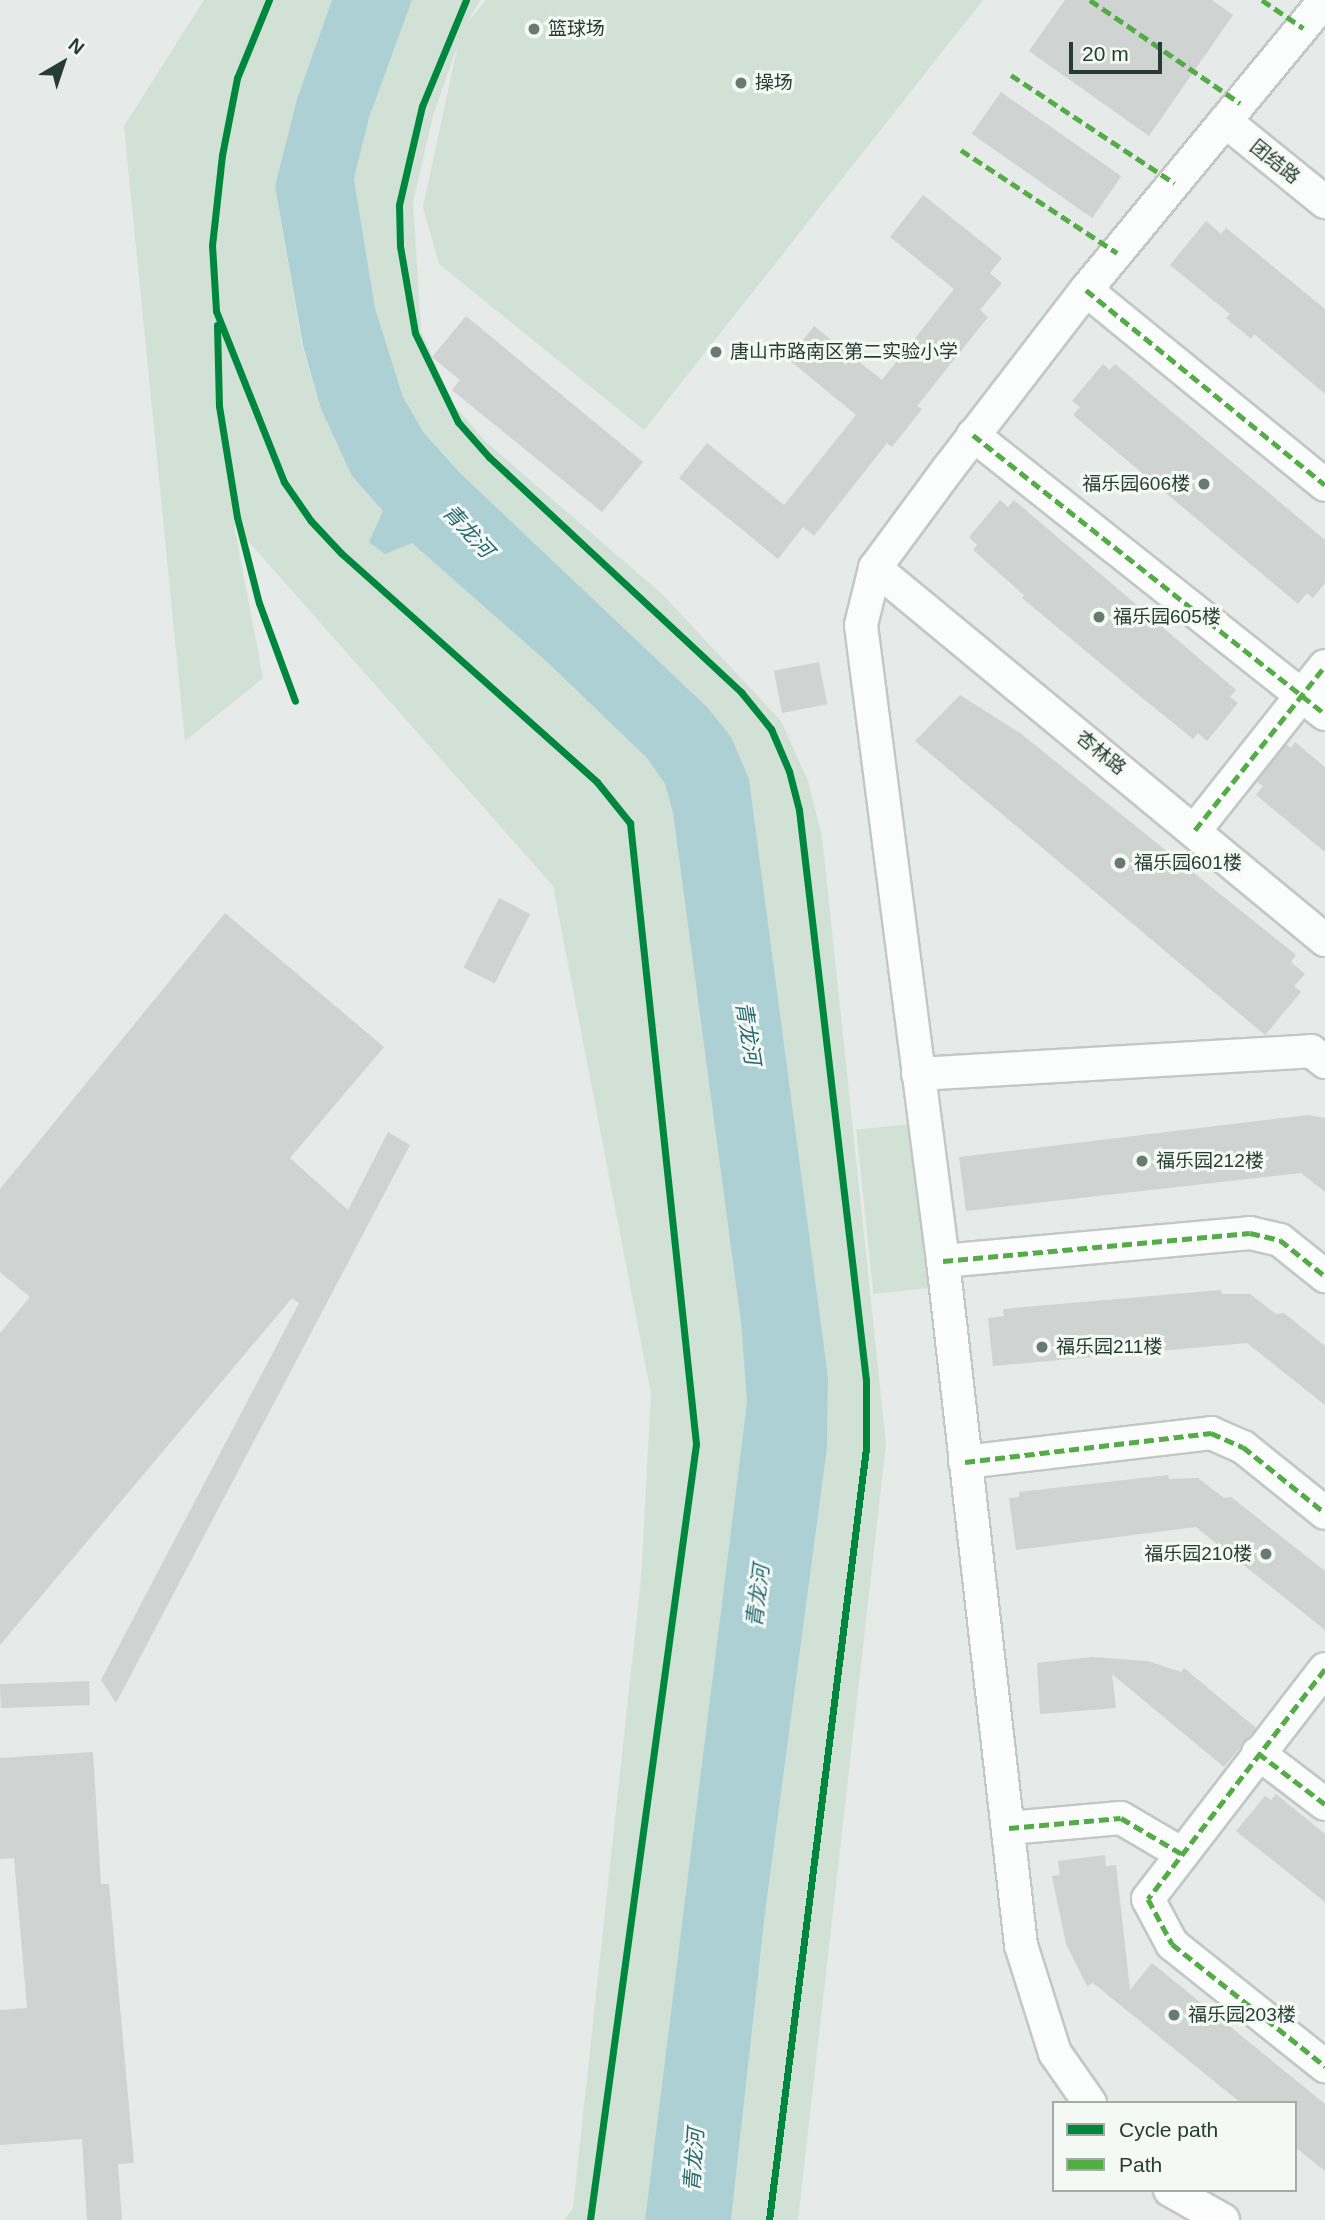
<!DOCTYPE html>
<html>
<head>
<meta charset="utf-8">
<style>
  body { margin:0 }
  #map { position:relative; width:1325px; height:2220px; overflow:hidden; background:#e6eae8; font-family:Arial,"Noto Sans SC",sans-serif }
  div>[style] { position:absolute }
  .green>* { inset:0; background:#d1e1d5; transform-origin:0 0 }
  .water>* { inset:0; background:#acd0d3 }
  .building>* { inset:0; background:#cfd3d1; transform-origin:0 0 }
  .roads { filter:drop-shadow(2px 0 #c3c7c5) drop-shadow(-2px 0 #c3c7c5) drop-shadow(0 2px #c3c7c5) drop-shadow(0 -2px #c3c7c5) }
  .street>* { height:32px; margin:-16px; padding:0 16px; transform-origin:16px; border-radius:16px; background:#fbfcfc }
  .quiet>* { height:5px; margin-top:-2.5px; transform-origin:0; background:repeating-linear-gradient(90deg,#53ac45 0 10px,transparent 0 15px) }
  .cycleway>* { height:7px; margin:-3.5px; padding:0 3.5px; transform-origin:3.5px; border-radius:3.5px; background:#00873e }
  .dots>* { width:19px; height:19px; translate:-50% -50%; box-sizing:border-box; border:4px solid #f5f9f6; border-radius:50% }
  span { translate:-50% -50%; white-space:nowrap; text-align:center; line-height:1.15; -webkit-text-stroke:6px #f5f9f6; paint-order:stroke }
  .poi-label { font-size:19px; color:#263c34 }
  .left { translate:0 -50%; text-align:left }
  .right { translate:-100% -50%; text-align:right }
  .street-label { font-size:19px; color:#263c34 }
  .water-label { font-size:21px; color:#266971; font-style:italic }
  .legend { position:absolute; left:1052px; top:2101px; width:245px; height:91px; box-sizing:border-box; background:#f5f9f6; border:2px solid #a2ada8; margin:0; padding:9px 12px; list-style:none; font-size:21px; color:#263c34 }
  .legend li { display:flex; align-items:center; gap:14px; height:35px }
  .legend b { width:35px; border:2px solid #a2ada8 }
  .north { position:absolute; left:28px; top:28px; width:70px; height:70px; -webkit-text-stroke:5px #f5f9f6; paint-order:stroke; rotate:39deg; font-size:19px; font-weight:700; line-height:28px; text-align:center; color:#263c34 }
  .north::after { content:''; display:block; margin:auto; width:24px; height:32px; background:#263c34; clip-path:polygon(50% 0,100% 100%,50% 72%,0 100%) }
  .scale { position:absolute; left:1069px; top:42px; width:93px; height:32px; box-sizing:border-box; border:4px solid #263c34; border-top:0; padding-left:9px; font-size:21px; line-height:24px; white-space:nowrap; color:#263c34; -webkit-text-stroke:5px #f5f9f6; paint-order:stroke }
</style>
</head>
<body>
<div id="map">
  <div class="green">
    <div style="clip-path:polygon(204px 0,332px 0,297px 99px,275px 186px,302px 346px,321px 409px,352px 476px,383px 511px,385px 554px,412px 542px,546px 661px,647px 758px,665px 784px,673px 813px,741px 1323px,747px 1402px,645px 2220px,564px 2220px,573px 2208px,641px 1579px,651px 1394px,553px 886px,234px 525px,263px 678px,185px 741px,124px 126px)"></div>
    <div style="clip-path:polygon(412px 0,480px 0,467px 23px,486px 0,983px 0,644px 430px,439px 264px,423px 207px,458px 44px,433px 116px,413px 202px,421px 331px,453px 404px,487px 443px,662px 594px,781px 721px,808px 781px,822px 836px,886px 1444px,798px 2220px,731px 2220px,765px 1913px,827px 1448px,828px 1377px,749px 780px,707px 707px,459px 472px,424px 433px,403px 397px,375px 308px,354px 179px,369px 118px)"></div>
    <div style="left:911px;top:1124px;width:165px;height:55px;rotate:84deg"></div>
  </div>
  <div class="water">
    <div style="clip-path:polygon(332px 0,412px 0,369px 118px,354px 179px,375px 308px,403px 397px,424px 433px,459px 472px,707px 707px,731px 737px,749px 779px,828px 1377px,827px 1448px,765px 1913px,731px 2220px,645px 2220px,747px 1402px,741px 1323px,673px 813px,665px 784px,647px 758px,546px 661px,412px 543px,385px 554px,369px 542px,383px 511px,352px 476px,321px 409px,303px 346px,275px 186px,297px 99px)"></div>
  </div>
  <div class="building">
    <div style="clip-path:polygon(1065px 0,1212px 0,1233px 15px,1149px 136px,1029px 51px)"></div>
    <div style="left:1001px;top:92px;width:147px;height:51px;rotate:35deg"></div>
    <div style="clip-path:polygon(923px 195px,1002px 258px,990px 273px,1002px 283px,980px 310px,988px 317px,917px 406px,922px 409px,892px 447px,887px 443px,814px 536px,803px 527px,778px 559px,679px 478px,707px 443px,784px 505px,856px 415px,788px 359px,814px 326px,882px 380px,954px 289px,890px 237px)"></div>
    <div style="clip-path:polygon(1206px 221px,1221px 234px,1226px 228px,1325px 309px,1325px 394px,1254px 334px,1251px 339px,1226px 318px,1230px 314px,1170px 265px)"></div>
    <div style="clip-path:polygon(466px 316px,643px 462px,602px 512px,452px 390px,460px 380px,432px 357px)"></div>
    <div style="clip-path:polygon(1103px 364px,1110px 370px,1115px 364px,1325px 540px,1325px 583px,1313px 598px,1307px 593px,1298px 604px,1073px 415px,1080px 407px,1072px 401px)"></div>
    <div style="clip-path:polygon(1000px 500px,1008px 507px,1014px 500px,1236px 690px,1230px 697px,1238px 703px,1207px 741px,1198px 733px,1193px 739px,1135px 692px,1022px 598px,1024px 595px,973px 550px,977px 545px,969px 537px)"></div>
    <div style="left:819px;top:662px;width:43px;height:46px;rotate:79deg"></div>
    <div style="clip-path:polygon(960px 695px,1020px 733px,1296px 955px,1291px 962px,1305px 974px,1294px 986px,1301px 992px,1265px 1035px,915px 741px)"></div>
    <div style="clip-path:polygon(1295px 742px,1325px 767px,1325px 852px,1256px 795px,1263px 786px,1257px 782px,1286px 744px,1291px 748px)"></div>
    <div style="left:499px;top:898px;width:35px;height:78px;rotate:27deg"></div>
    <div style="clip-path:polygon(225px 913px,384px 1047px,290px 1158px,348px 1210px,388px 1132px,410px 1145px,116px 1703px,101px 1680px,299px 1303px,292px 1298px,0 1645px,0 1333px,30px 1297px,0 1272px,0 1189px)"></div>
    <div style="clip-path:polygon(1308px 1115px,1325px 1118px,1325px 1192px,1301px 1173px,966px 1211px,959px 1157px)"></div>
    <div style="clip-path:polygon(1221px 1290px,1222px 1294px,1250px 1294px,1276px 1314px,1284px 1313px,1325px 1346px,1325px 1405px,1247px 1343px,993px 1366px,988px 1318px,1004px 1316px,1003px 1309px)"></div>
    <div style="clip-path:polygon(1168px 1475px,1169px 1479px,1198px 1478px,1224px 1498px,1231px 1497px,1325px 1571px,1325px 1630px,1196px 1527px,1016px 1550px,1009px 1498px,1019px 1497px,1019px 1492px)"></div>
    <div style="clip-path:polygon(1092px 1657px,1148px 1661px,1181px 1672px,1184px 1668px,1256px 1728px,1224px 1767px,1112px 1674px,1116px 1708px,1040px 1714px,1037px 1663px)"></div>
    <div style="left:89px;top:1681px;width:24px;height:89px;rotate:88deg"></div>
    <div style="clip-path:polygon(93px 1752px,101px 1884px,109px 1884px,134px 2163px,118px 2164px,122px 2220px,87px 2220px,82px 2139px,0 2145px,0 2010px,27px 2008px,14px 1858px,0 1859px,0 1758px)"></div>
    <div style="clip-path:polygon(1276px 1794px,1325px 1834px,1325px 1902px,1236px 1831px,1265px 1796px,1271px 1800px)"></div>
    <div style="clip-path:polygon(1105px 1855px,1106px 1866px,1116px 1865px,1130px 1990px,1152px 1963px,1325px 2104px,1325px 2171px,1295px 2147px,1295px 2103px,1241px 2103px,1093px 1983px,1087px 1986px,1066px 1944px,1052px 1876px,1060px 1875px,1058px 1861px)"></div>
  </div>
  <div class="roads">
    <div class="street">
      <div style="left:1225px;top:121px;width:129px;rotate:39deg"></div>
      <div style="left:1086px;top:290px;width:308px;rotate:39.2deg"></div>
      <div style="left:973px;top:435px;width:449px;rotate:38.4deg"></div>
      <div style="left:875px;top:568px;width:584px;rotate:39.58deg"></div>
      <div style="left:1195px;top:830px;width:209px;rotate:-51.6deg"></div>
      <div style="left:918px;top:1074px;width:394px;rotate:-3.3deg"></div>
      <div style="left:1311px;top:1051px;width:18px;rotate:38deg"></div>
      <div style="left:943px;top:1261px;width:308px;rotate:-5.2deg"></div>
      <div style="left:1250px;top:1233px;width:31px;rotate:13deg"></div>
      <div style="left:1280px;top:1240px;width:58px;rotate:38.7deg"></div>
      <div style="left:965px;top:1462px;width:248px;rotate:-6.7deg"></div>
      <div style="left:1211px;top:1433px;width:35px;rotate:24deg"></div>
      <div style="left:1243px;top:1447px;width:105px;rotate:38.8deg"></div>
      <div style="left:1325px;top:1669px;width:290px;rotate:127.6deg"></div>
      <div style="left:1148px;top:1899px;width:51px;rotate:61.9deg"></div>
      <div style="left:1172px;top:1944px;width:196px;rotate:38.6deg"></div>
      <div style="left:1258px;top:1753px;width:84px;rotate:37.3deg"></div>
      <div style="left:1009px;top:1828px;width:112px;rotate:-5.1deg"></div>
      <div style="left:1121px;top:1818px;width:71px;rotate:30.5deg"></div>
      <div style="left:1090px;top:2103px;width:61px;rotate:-125deg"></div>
      <div style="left:1055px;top:2053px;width:113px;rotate:-107.5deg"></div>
      <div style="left:1021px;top:1945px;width:688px;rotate:-96.51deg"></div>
      <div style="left:943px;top:1261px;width:641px;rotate:-97.35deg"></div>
      <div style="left:861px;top:625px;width:59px;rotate:-76.2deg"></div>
      <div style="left:875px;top:568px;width:123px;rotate:-53.6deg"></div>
      <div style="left:948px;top:469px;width:226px;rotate:-52.4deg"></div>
      <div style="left:1086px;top:290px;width:376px;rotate:-50.5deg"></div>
      <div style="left:1170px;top:2190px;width:61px;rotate:29.5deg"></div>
    </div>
  </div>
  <div class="quiet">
    <div style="left:1090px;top:0;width:182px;rotate:34.5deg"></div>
    <div style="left:1262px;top:0;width:50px;rotate:34.3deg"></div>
    <div style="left:1011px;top:75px;width:196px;rotate:33.5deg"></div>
    <div style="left:961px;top:150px;width:187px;rotate:33.4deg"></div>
    <div style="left:1086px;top:290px;width:308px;rotate:39.2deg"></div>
    <div style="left:973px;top:435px;width:449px;rotate:38.4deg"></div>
    <div style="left:1195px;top:830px;width:209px;rotate:-51.6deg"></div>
    <div style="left:943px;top:1261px;width:308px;rotate:-5.2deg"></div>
    <div style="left:1250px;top:1233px;width:31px;rotate:13deg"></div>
    <div style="left:1280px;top:1240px;width:58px;rotate:38.7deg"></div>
    <div style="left:965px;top:1462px;width:248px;rotate:-6.7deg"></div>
    <div style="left:1211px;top:1433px;width:35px;rotate:24deg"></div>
    <div style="left:1243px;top:1447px;width:105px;rotate:38.8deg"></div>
    <div style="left:1325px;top:1669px;width:290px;rotate:127.6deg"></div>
    <div style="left:1148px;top:1899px;width:51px;rotate:61.9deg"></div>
    <div style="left:1172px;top:1944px;width:196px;rotate:38.6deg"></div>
    <div style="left:1258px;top:1753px;width:84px;rotate:37.3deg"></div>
    <div style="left:1009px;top:1828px;width:112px;rotate:-5.1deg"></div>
    <div style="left:1121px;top:1818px;width:71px;rotate:30.5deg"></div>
  </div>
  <div class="cycleway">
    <div style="left:269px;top:0;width:84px;rotate:112.3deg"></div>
    <div style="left:237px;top:78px;width:78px;rotate:101deg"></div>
    <div style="left:222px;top:155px;width:91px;rotate:96.3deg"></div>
    <div style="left:212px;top:245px;width:66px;rotate:86.5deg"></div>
    <div style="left:216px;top:311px;width:184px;rotate:68.3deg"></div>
    <div style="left:284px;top:482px;width:47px;rotate:55.3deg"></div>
    <div style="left:311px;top:521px;width:44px;rotate:46.8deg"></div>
    <div style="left:341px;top:553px;width:343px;rotate:41.8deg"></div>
    <div style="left:597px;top:782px;width:53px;rotate:51.2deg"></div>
    <div style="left:630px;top:823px;width:624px;rotate:83.93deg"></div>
    <div style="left:696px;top:1444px;width:783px;rotate:97.78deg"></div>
    <div style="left:466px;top:0;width:115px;rotate:112.5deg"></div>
    <div style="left:422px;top:106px;width:102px;rotate:103.1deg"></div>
    <div style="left:399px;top:205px;width:41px;rotate:88.6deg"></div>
    <div style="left:400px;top:246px;width:88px;rotate:80.2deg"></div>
    <div style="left:415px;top:333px;width:99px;rotate:64.2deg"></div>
    <div style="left:458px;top:422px;width:47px;rotate:48.5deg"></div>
    <div style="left:489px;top:457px;width:345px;rotate:43deg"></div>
    <div style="left:741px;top:692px;width:48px;rotate:51deg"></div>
    <div style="left:771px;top:729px;width:46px;rotate:66.8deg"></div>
    <div style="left:789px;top:771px;width:40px;rotate:75.6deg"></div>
    <div style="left:799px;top:810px;width:574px;rotate:83.3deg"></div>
    <div style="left:866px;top:1380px;width:68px;rotate:90deg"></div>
    <div style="left:866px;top:1448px;width:778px;rotate:97.16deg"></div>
    <div style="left:217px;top:325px;width:81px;rotate:88.6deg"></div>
    <div style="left:219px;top:406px;width:112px;rotate:80.8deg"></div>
    <div style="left:237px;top:517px;width:89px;rotate:75.7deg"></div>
    <div style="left:259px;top:603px;width:104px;rotate:69.8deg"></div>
  </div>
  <div class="dots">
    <div style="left:534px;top:29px;background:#697973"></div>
    <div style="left:741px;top:83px;background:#697973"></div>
    <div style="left:716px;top:352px;background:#697973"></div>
    <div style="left:1204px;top:484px;background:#697973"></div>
    <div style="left:1099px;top:617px;background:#697973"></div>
    <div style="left:1120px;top:863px;background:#697973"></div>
    <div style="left:1142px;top:1161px;background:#697973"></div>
    <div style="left:1042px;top:1347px;background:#697973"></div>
    <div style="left:1266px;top:1554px;background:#697973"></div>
    <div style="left:1174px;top:2015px;background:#697973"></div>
  </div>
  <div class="poi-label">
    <span class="left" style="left:548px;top:29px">篮球场</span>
    <span class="left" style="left:755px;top:83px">操场</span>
    <span class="left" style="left:730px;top:352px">唐山市路南区第二实验小学</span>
    <span class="right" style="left:1190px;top:484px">福乐园606楼</span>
    <span class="left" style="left:1113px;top:617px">福乐园605楼</span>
    <span class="left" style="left:1134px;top:863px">福乐园601楼</span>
    <span class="left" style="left:1156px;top:1161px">福乐园212楼</span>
    <span class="left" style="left:1056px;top:1347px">福乐园211楼</span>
    <span class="right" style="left:1252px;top:1554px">福乐园210楼</span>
    <span class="left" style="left:1188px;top:2015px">福乐园203楼</span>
  </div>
  <div class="street-label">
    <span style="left:1275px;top:162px;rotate:39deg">团结路</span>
    <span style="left:1101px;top:753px;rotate:39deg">杏林路</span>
  </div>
  <div class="water-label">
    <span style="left:468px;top:531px;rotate:47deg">青龙河</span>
    <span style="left:748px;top:1033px;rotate:81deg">青龙河</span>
    <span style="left:758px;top:1596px;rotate:-83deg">青龙河</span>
    <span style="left:694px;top:2160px;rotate:-86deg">青龙河</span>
  </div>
  <ul class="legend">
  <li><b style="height:9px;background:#00873e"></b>Cycle path</li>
  <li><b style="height:9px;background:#53ac45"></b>Path</li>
  </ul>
  <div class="north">N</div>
  <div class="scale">20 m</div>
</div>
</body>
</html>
